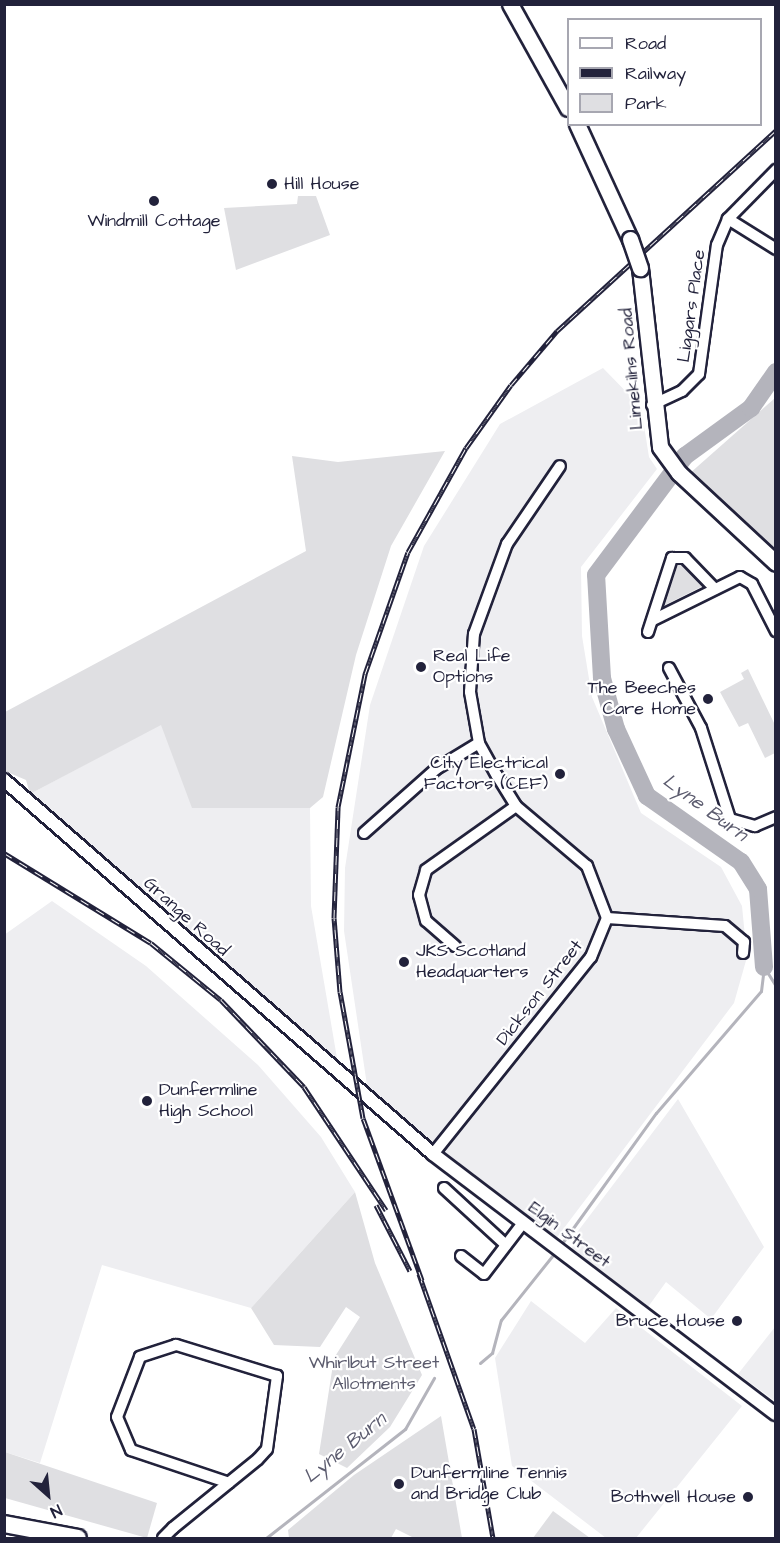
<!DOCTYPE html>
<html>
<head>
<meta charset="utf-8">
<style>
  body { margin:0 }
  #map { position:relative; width:780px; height:1543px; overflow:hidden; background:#fff; font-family:"Architects Daughter",sans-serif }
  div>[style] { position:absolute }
  .built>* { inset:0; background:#eeeef1 }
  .green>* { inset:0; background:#dfdfe2 }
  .stream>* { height:3px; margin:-1.5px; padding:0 1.5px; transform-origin:1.5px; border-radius:1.5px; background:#b4b4bc }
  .river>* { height:18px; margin:-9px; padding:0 9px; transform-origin:9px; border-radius:9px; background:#b4b4bc }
  .roads { filter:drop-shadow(2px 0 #22223b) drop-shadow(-2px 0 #22223b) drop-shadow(0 2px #22223b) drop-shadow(0 -2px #22223b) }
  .minor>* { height:10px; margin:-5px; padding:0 5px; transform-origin:5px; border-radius:5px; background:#fff }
  .tertiary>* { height:12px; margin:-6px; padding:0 6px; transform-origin:6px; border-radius:6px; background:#fff }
  .secondary>* { height:15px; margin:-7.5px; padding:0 7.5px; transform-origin:7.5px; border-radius:7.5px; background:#fff }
  .primary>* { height:16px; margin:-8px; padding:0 8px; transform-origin:8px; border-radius:8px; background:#fff }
  .rail>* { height:5px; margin-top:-2.5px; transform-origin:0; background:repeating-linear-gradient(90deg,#fff 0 9px,#22223b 0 18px); box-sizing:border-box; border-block:2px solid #22223b }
  .bridges { filter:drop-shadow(2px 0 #22223b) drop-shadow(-2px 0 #22223b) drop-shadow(0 2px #22223b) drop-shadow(0 -2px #22223b) }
  .secondary-bridge>* { height:15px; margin:-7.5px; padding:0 7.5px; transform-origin:7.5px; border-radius:7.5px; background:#fff }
  .dots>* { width:16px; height:16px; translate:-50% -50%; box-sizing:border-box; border:3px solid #fff; border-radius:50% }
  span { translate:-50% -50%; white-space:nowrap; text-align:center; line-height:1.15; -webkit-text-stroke:4.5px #fff; paint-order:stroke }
  .poi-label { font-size:18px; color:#22223b }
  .left { translate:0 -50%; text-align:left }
  .right { translate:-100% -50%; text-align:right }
  .street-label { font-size:18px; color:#22223b }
  .park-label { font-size:18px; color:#5b5b6d }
  .water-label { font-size:20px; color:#5c5c6f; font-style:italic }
  .frame { position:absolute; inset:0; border:6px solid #22223b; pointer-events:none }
  .legend { position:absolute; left:567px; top:18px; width:195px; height:108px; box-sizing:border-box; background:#fff; border:2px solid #a7a7b1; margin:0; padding:8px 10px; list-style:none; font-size:18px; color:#22223b }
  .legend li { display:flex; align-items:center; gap:12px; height:30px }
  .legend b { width:30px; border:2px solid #a7a7b1 }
  .north { position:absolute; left:18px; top:1465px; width:60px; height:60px; -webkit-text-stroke:4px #fff; paint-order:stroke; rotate:153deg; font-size:16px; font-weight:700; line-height:24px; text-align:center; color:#22223b }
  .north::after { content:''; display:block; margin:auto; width:21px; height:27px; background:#22223b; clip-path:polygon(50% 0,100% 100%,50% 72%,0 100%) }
</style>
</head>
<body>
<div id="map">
  <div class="built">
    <div style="clip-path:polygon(603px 368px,641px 407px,649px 457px,657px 469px,581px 567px,582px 636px,592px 697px,641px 813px,721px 867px,742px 906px,747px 957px,734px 1003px,555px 1240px,368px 1092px,344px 931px,345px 868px,370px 705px,424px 546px,500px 424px)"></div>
    <div style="clip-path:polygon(161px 724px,266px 804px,310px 808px,311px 906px,338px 1064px,30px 794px)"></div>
    <div style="clip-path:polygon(52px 901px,146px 966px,258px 1065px,321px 1137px,355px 1192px,251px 1308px,102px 1265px,40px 1463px,5px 1452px,4px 935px)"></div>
    <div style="clip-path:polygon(678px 1099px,764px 1247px,711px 1319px,666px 1282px,648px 1307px,571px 1253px,575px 1235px)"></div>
    <div style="clip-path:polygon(531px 1301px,585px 1343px,616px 1308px,742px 1406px,636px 1538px,606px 1538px,512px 1466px,495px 1358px)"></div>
    <div style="clip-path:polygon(775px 1327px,775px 1401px,738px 1374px)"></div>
  </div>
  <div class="green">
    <div style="clip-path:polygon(298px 196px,316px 196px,330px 235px,236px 270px,224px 208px,297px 204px)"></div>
    <div style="clip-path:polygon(775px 398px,775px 553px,689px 474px)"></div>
    <div style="clip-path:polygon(445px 451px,391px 546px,356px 655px,323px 797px,310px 808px,192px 808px,161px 725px,30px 794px,26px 780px,5px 771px,5px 712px,306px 551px,292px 456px,338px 462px)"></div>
    <div style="clip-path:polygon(673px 564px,682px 564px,703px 586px,659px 608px)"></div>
    <div style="clip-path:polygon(748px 669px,775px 725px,775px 753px,765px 758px,748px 723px,739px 727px,720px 692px,744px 679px,741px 673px)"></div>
    <div style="clip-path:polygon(355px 1192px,375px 1263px,422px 1375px,390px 1427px,347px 1468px,319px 1454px,334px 1358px,360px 1317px,346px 1307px,320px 1347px,274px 1345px,251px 1308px)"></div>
    <div style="clip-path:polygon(441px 1416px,462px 1538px,414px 1538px,396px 1529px,391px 1538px,289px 1538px,288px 1530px,354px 1475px)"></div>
    <div style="clip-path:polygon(5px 1452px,157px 1503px,147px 1538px,5px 1498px)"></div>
    <div style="clip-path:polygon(553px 1511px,590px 1538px,533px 1538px)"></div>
  </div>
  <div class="stream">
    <div style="left:764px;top:967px;width:22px;rotate:58deg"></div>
    <div style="left:560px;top:1246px;width:164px;rotate:-54.2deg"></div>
    <div style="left:656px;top:1113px;width:161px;rotate:-49.3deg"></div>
    <div style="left:761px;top:991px;width:24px;rotate:-83deg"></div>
    <div style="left:480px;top:1363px;width:16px;rotate:-40deg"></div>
    <div style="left:492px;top:1353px;width:34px;rotate:-75deg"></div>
    <div style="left:501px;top:1320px;width:88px;rotate:-51.4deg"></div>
    <div style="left:266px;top:1538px;width:177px;rotate:-38.1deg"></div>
    <div style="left:405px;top:1429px;width:59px;rotate:-60.4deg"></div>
  </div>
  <div class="river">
    <div style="left:764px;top:967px;width:78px;rotate:-94.4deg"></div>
    <div style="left:758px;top:889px;width:32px;rotate:-122deg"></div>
    <div style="left:741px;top:862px;width:115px;rotate:-144.9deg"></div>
    <div style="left:647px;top:796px;width:74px;rotate:-114.8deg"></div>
    <div style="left:616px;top:729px;width:53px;rotate:-105.4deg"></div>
    <div style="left:602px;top:678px;width:103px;rotate:-93.3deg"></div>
    <div style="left:596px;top:575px;width:149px;rotate:-53.2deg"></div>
    <div style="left:685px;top:456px;width:82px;rotate:-36deg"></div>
    <div style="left:751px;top:408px;width:44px;rotate:-55.2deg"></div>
  </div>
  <div class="roads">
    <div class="minor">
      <div style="left:728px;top:219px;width:57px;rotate:32deg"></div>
      <div style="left:652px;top:405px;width:33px;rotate:-25deg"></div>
      <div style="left:682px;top:391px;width:24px;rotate:-45deg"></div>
      <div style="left:699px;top:374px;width:130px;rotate:-82.1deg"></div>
      <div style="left:717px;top:245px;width:28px;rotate:-67deg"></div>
      <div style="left:728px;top:219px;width:69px;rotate:-45.6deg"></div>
      <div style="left:653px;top:620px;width:97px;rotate:-26.3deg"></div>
      <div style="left:740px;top:577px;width:14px;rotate:30deg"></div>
      <div style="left:752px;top:584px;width:53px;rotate:62.9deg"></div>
      <div style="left:648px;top:632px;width:78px;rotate:-72deg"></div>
      <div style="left:672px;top:558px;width:13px"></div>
      <div style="left:685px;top:558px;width:43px;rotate:45.9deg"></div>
      <div style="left:669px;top:668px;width:68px;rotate:61.9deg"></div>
      <div style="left:701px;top:728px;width:96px;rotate:72.3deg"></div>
      <div style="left:730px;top:819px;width:26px;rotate:16deg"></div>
      <div style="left:755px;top:826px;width:23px;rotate:-23deg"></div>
      <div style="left:364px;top:833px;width:96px;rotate:-41.6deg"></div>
      <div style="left:436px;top:769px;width:50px;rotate:-31.2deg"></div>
      <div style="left:607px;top:918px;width:118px;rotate:3.9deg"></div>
      <div style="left:725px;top:926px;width:25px;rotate:40deg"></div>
      <div style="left:744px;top:942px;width:11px;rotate:95deg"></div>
      <div style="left:455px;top:946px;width:38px;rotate:-139deg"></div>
      <div style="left:426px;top:921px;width:27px;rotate:-105deg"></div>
      <div style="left:419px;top:895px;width:26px;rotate:-74deg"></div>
      <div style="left:426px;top:870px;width:110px;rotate:-35.4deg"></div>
      <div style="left:433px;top:1154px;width:253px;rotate:-51.3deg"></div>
      <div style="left:591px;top:957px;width:42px;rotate:-67.7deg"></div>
      <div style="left:607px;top:918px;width:56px;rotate:-111deg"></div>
      <div style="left:587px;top:866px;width:93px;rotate:-139.8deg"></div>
      <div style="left:516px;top:806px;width:36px;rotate:-122deg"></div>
      <div style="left:497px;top:776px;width:38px;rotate:-119deg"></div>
      <div style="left:479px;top:743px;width:52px;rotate:-100deg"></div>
      <div style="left:470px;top:692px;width:58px;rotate:-86.1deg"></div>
      <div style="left:474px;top:634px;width:96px;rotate:-69.9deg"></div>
      <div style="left:507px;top:544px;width:94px;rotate:-55.8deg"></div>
      <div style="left:444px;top:1188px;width:84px;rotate:42.6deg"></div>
      <div style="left:461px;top:1256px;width:29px;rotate:38deg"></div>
      <div style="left:484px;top:1274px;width:64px;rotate:-52.6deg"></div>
      <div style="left:163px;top:1538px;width:14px;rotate:-45deg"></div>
      <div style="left:173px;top:1528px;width:109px;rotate:-39.1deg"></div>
      <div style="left:258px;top:1459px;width:13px;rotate:-48deg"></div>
      <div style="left:267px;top:1449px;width:74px;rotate:-82.2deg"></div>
      <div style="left:277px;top:1376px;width:106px;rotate:-162.9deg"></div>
      <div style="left:176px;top:1345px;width:38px;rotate:162deg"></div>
      <div style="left:140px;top:1357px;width:64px;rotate:111deg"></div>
      <div style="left:117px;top:1417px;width:36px;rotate:67deg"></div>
      <div style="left:131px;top:1450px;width:103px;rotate:18.6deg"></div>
    </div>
    <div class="tertiary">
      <div style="left:4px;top:780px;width:569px;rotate:41.08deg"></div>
      <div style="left:433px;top:1154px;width:430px;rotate:37.2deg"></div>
    </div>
    <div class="secondary">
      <div style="left:510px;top:4px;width:119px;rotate:60.9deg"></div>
      <div style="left:577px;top:124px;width:127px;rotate:65.3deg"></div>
      <div style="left:640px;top:268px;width:180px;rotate:83.6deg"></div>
      <div style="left:660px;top:447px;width:32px;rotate:54deg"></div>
      <div style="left:679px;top:473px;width:132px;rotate:42.9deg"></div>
    </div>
    <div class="primary">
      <div style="left:4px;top:1524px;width:75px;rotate:10.7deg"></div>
    </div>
  </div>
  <div class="rail">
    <div style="left:4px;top:853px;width:172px;rotate:31.5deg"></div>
    <div style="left:151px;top:943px;width:90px;rotate:39.2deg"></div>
    <div style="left:221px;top:1000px;width:120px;rotate:46.3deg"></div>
    <div style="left:304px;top:1087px;width:148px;rotate:56.3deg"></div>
    <div style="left:376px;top:1205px;width:74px;rotate:62.7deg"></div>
    <div style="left:419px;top:1274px;width:164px;rotate:70.5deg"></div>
    <div style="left:474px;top:1429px;width:111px;rotate:80.1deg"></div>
    <div style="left:422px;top:1280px;width:172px;rotate:-110deg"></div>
    <div style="left:363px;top:1118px;width:128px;rotate:-100.3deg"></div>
    <div style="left:340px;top:992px;width:74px;rotate:-94.6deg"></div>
    <div style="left:334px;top:918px;width:111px;rotate:-87.9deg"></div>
    <div style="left:338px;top:807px;width:136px;rotate:-78.5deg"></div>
    <div style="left:365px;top:674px;width:129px;rotate:-70.6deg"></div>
    <div style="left:408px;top:552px;width:119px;rotate:-60.9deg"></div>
    <div style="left:466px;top:448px;width:77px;rotate:-54.5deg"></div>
    <div style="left:511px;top:385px;width:71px;rotate:-49.6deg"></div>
    <div style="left:557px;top:331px;width:297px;rotate:-42.5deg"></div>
  </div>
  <div class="bridges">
    <div class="secondary-bridge">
      <div style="left:630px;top:239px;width:31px;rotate:71deg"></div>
    </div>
  </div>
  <div class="dots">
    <div style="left:272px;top:184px;background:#22223b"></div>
    <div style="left:154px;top:201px;background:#22223b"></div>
    <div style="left:421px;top:667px;background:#22223b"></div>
    <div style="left:708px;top:699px;background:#22223b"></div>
    <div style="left:560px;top:774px;background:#22223b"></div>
    <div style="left:404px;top:962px;background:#22223b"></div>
    <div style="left:147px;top:1101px;background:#22223b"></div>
    <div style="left:737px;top:1321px;background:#22223b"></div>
    <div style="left:399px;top:1484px;background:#22223b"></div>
    <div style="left:748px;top:1497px;background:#22223b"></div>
  </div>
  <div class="poi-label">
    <span class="left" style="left:284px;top:184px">Hill House</span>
    <span style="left:154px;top:221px">Windmill Cottage</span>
    <span class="left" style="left:433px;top:667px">Real Life<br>Options</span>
    <span class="right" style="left:696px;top:699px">The Beeches<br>Care Home</span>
    <span class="right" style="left:548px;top:774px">City Electrical<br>Factors (CEF)</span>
    <span class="left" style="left:416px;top:962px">JKS Scotland<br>Headquarters</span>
    <span class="left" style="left:159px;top:1101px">Dunfermline<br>High School</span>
    <span class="right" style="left:725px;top:1321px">Bruce House</span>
    <span class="left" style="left:411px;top:1484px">Dunfermline Tennis<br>and Bridge Club</span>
    <span class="right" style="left:736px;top:1497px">Bothwell House</span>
  </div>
  <div class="street-label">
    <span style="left:692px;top:306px;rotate:-82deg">Liggars Place</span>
    <span style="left:632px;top:369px;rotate:-95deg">Limekilns Road</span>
    <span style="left:186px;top:917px;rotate:42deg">Grange Road</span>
    <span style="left:540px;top:993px;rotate:-52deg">Dickson Street</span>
    <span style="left:569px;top:1235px;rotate:37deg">Elgin Street</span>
  </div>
  <div class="park-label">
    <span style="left:374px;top:1374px">Whirlbut Street<br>Allotments</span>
  </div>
  <div class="water-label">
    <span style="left:705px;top:808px;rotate:36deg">Lyne Burn</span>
    <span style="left:345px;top:1448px;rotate:-39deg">Lyne Burn</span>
  </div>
  <div class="frame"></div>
  <ul class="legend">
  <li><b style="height:8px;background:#fff"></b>Road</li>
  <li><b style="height:8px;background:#22223b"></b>Railway</li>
  <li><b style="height:16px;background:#dfdfe2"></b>Park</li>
  </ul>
  <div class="north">N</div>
</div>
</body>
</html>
